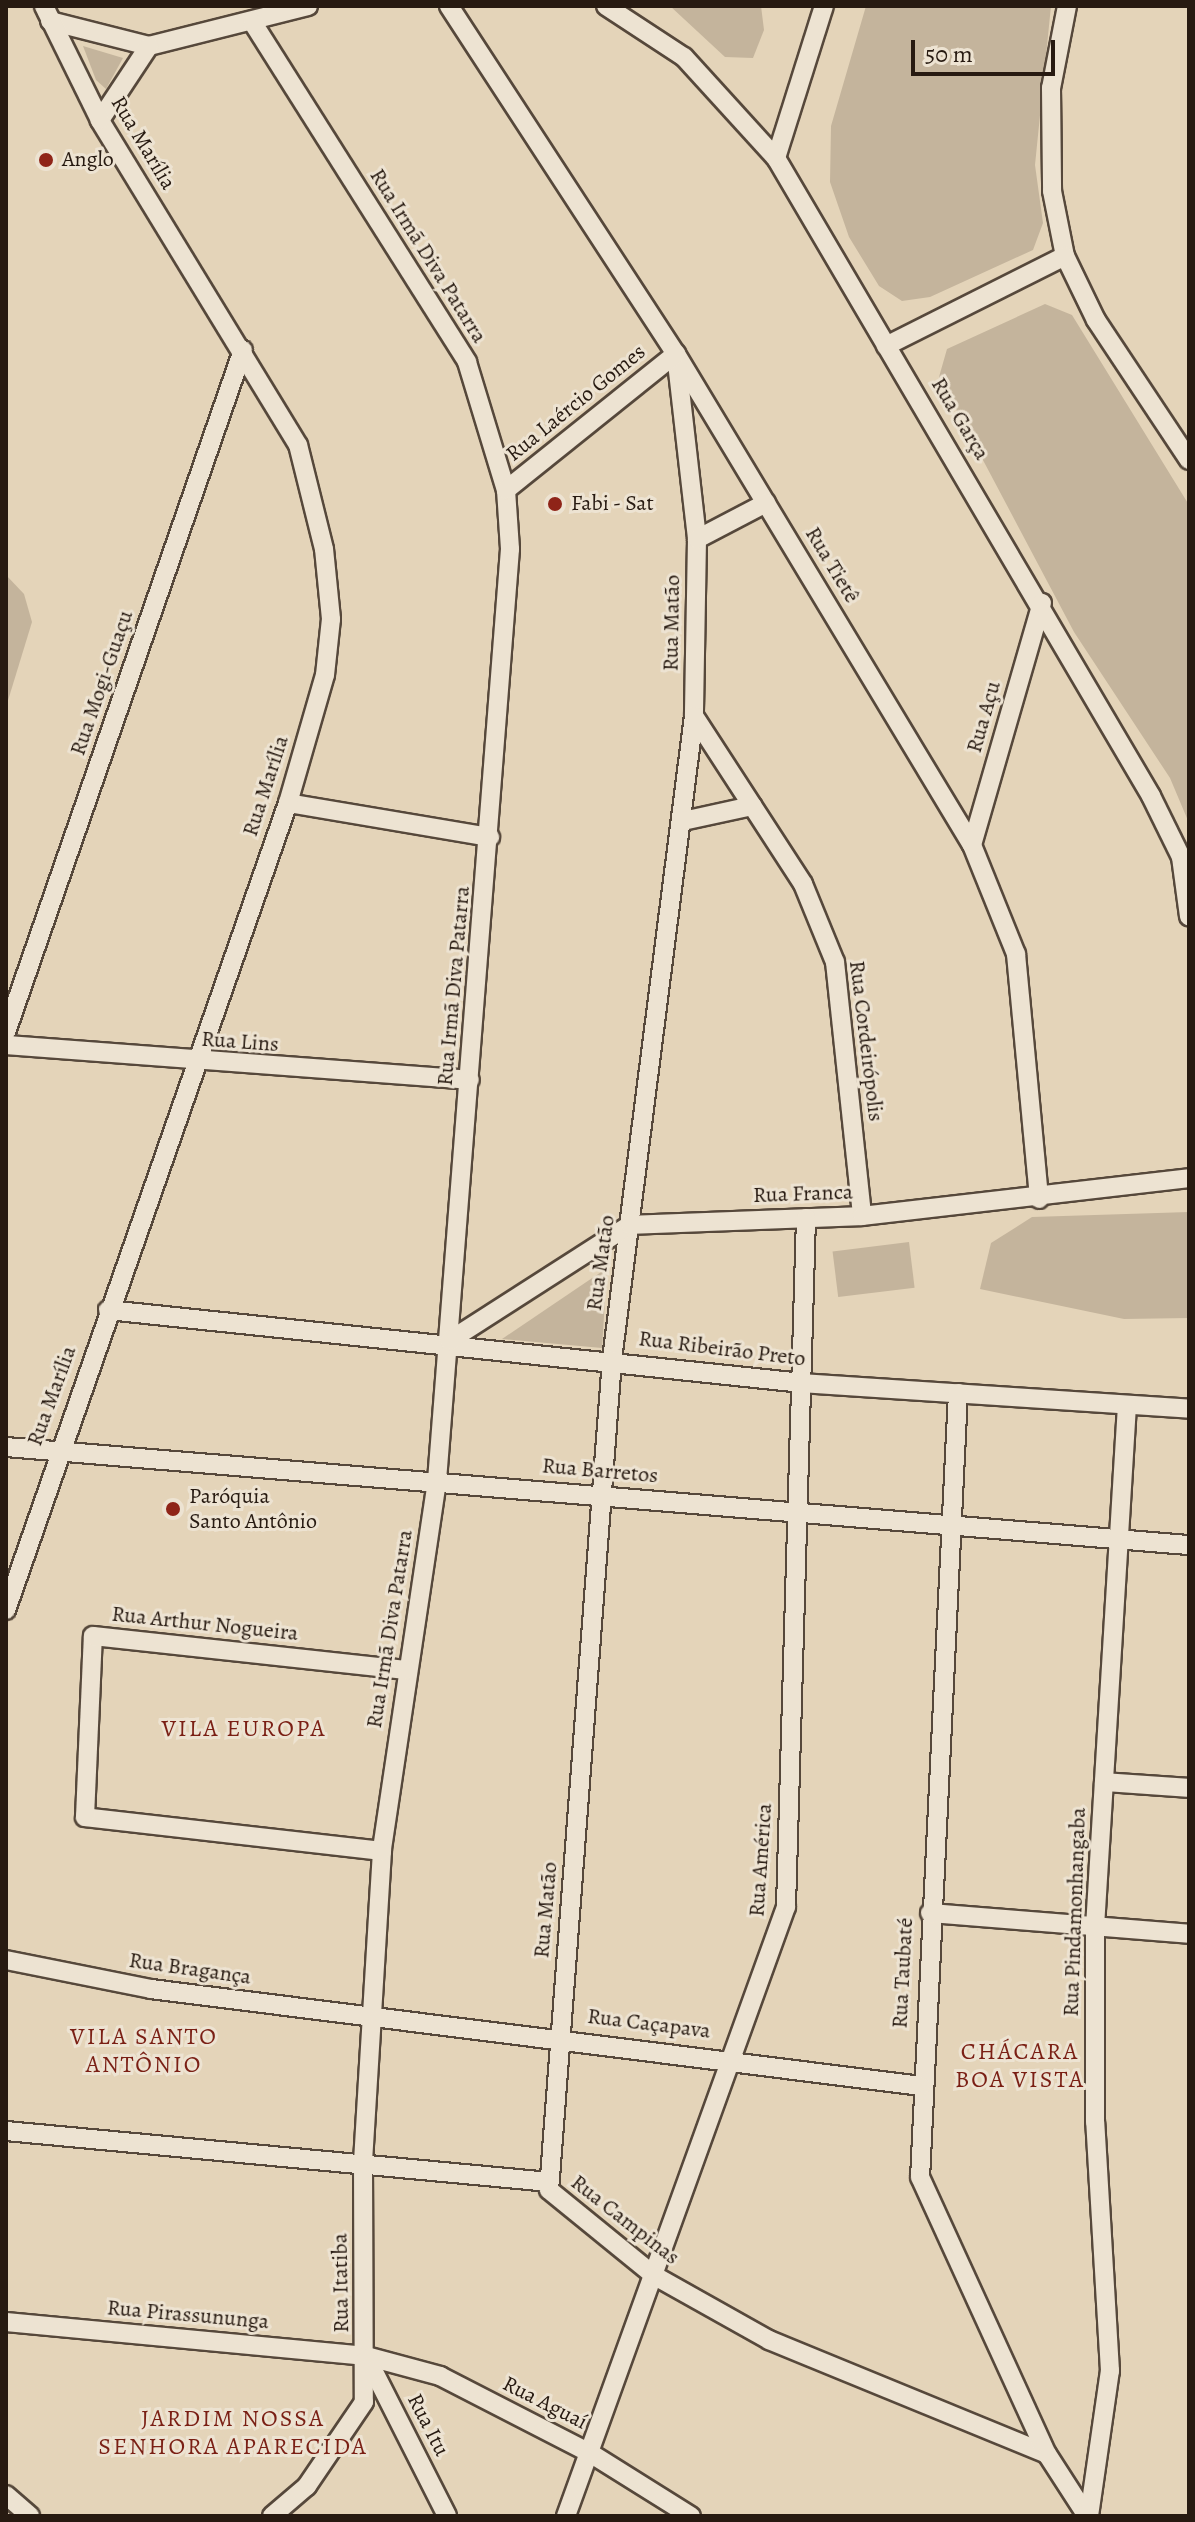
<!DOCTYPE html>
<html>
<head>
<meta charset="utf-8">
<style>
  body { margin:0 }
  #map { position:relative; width:1195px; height:2522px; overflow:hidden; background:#e4d4b9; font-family:Alegreya,serif }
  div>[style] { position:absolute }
  .green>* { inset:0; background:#c4b49c; transform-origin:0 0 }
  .roads { filter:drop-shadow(2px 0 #56483b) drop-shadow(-2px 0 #56483b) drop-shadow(0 2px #56483b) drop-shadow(0 -2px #56483b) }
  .minor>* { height:18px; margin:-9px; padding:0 9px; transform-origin:9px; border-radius:9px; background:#ede3d2 }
  .dots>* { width:22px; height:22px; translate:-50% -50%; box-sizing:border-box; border:4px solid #ede3d2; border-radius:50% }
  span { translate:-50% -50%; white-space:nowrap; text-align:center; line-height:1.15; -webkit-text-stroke:6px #ede3d2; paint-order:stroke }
  .street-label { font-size:22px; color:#271a11 }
  .poi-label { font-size:22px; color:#271a11 }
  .left { translate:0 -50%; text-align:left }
  .neighbourhood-label { font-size:24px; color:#7a1f14; letter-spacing:2px }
  .frame { position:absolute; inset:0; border:8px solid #271a11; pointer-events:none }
  .scale { position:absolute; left:911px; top:40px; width:144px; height:36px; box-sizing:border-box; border:4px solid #271a11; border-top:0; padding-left:10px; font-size:24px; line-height:28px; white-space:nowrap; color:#271a11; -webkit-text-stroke:6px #ede3d2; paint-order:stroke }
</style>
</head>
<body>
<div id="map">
  <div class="green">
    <div style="clip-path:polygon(670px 6px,761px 6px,764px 30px,753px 58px,725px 57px)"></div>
    <div style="clip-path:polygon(866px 6px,1051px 6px,1035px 165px,1043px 223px,1033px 250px,930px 297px,902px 301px,879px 286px,849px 237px,830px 182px,831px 126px)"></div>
    <div style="clip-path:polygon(83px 46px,123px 58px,106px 89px,96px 80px)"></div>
    <div style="clip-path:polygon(1045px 304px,1072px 315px,1189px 505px,1189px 823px,1170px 778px,1074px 632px,939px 377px,947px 349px)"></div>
    <div style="clip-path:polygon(6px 575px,24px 594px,32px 622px,6px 707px)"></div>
    <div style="clip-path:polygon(1189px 1212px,1189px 1318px,1124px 1319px,980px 1289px,991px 1243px,1032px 1217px)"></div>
    <div style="left:909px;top:1242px;width:46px;height:77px;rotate:83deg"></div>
    <div style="clip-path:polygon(607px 1268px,602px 1348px,502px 1339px)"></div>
  </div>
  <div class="roads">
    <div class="minor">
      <div style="left:449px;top:6px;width:415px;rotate:56.9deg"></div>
      <div style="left:676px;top:354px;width:573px;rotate:58.92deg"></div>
      <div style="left:972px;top:845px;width:118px;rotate:68deg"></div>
      <div style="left:1016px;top:954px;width:246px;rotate:84.6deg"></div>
      <div style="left:606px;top:6px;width:93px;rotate:33.2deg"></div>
      <div style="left:684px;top:57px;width:137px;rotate:47.7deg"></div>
      <div style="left:776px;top:158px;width:740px;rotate:59.55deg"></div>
      <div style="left:1151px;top:796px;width:68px;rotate:63.8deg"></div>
      <div style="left:1181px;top:857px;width:60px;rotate:82.3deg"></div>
      <div style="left:1067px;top:6px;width:84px;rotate:101deg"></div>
      <div style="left:1051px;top:88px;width:103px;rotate:89.4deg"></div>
      <div style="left:1052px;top:191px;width:66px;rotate:78.7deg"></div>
      <div style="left:1065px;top:256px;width:71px;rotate:64.2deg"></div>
      <div style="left:1096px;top:320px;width:168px;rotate:56.4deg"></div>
      <div style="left:50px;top:21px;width:102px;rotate:14.2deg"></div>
      <div style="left:149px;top:46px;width:164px;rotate:-14.1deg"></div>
      <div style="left:253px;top:23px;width:401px;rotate:57.7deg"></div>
      <div style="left:467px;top:362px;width:134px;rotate:73.1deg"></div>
      <div style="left:506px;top:490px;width:59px;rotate:86.1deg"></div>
      <div style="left:510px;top:549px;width:935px;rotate:94.48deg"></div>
      <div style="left:437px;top:1481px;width:374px;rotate:98.5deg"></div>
      <div style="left:382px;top:1851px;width:314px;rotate:93.5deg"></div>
      <div style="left:363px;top:2164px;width:238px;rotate:89.8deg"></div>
      <div style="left:364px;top:2402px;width:102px;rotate:124.2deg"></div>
      <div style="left:307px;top:2486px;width:46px;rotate:139.4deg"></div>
      <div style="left:100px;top:120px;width:89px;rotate:-56.5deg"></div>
      <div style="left:776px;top:158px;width:159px;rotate:-72.5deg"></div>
      <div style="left:886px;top:346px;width:200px;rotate:-26.7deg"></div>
      <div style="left:676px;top:354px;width:186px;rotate:83.5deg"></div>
      <div style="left:697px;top:539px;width:177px;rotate:91deg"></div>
      <div style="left:694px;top:716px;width:649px;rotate:97.26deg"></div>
      <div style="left:612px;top:1360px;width:832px;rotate:94.34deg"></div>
      <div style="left:549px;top:2190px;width:136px;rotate:39.1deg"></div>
      <div style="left:655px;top:2276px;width:131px;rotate:29.3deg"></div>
      <div style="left:769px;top:2340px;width:300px;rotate:22.3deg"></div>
      <div style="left:506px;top:490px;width:218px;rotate:-38.7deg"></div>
      <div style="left:697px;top:539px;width:78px;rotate:-27.6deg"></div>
      <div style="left:694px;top:716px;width:200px;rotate:57deg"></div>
      <div style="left:803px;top:884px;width:84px;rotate:67.7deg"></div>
      <div style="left:835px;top:962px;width:255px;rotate:83.9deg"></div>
      <div style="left:288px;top:803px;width:205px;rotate:9.6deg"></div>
      <div style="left:683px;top:821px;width:71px;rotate:-12.3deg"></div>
      <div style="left:972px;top:845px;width:252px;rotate:-73.9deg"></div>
      <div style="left:6px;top:1032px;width:722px;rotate:-70.84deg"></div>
      <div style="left:6px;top:1045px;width:465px;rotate:4.3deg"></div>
      <div style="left:108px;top:1310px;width:698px;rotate:6deg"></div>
      <div style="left:802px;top:1383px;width:388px;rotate:3.8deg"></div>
      <div style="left:449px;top:1341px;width:215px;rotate:-32.7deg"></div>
      <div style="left:630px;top:1225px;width:232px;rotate:-2.2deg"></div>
      <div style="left:862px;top:1216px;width:329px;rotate:-6.6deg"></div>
      <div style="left:958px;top:1393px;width:785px;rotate:92.77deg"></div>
      <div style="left:920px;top:2177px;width:305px;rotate:65.4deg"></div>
      <div style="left:1047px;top:2454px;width:74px;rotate:57.2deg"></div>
      <div style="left:6px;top:1447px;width:1187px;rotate:4.74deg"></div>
      <div style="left:6px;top:1610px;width:855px;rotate:-70.74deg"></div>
      <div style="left:288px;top:803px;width:133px;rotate:-73.9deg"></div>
      <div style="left:325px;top:675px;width:56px;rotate:-83.9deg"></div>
      <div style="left:331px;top:619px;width:70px;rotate:-95.7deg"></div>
      <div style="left:324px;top:549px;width:107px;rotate:-104deg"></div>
      <div style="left:298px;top:445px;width:381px;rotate:-121.4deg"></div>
      <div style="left:100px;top:120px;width:127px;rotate:-116.2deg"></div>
      <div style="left:1104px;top:1782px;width:85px;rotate:4deg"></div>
      <div style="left:382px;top:1851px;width:299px;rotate:-173.5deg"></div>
      <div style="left:85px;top:1817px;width:181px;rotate:-87.5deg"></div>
      <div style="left:93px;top:1636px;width:315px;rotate:6.2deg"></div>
      <div style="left:930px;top:1913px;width:260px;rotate:4.6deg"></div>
      <div style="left:6px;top:1960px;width:148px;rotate:11.3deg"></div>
      <div style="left:151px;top:1989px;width:776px;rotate:7.18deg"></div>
      <div style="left:6px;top:2131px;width:546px;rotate:5.36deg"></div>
      <div style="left:6px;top:2322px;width:362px;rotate:5.4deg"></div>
      <div style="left:366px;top:2356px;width:77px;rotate:15.1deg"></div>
      <div style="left:440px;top:2376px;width:169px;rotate:27.2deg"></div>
      <div style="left:590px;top:2453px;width:119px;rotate:32deg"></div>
      <div style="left:367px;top:2358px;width:177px;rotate:63.1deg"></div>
      <div style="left:6px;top:2495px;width:32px;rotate:41deg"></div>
      <div style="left:566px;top:2516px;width:648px;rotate:-70.14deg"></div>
      <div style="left:786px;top:1907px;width:689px;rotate:-88.34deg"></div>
      <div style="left:1089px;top:2516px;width:147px;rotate:-81.8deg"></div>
      <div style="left:1110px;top:2371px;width:249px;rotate:-93.4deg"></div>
      <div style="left:1095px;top:2122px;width:195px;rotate:-90deg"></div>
      <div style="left:1095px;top:1927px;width:523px;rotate:-86.49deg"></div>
    </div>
  </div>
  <div class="dots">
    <div style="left:46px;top:160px;background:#8f2418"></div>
    <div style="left:555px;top:504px;background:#8f2418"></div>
    <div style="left:173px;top:1509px;background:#8f2418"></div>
  </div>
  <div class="street-label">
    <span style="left:143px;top:143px;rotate:59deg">Rua Marília</span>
    <span style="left:428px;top:256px;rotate:58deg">Rua Irmã Diva Patarra</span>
    <span style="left:576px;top:403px;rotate:-39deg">Rua Laércio Gomes</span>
    <span style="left:960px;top:419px;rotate:59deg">Rua Garça</span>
    <span style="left:832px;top:565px;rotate:59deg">Rua Tietê</span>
    <span style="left:672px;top:623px;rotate:-89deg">Rua Matão</span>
    <span style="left:102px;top:683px;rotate:-71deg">Rua Mogi-Guaçu</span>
    <span style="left:984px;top:717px;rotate:-74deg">Rua Açu</span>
    <span style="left:266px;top:786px;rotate:-72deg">Rua Marília</span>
    <span style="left:454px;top:986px;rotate:-85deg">Rua Irmã Diva Patarra</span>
    <span style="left:866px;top:1041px;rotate:83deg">Rua Cordeirópolis</span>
    <span style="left:240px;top:1042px;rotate:4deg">Rua Lins</span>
    <span style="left:803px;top:1194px;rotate:-2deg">Rua Franca</span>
    <span style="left:601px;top:1263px;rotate:-82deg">Rua Matão</span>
    <span style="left:722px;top:1349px;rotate:7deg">Rua Ribeirão Preto</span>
    <span style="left:52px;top:1396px;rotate:-70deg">Rua Marília</span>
    <span style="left:600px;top:1471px;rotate:5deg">Rua Barretos</span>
    <span style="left:205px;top:1624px;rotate:6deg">Rua Arthur Nogueira</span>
    <span style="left:390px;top:1629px;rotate:-81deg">Rua Irmã Diva Patarra</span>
    <span style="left:761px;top:1860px;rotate:-86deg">Rua América</span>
    <span style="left:546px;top:1910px;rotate:-85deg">Rua Matão</span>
    <span style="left:1075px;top:1912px;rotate:-88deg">Rua Pindamonhangaba</span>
    <span style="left:190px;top:1969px;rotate:8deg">Rua Bragança</span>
    <span style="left:903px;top:1973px;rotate:-87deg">Rua Taubaté</span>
    <span style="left:649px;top:2024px;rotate:7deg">Rua Caçapava</span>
    <span style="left:625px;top:2220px;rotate:38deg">Rua Campinas</span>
    <span style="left:341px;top:2283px;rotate:-91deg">Rua Itatiba</span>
    <span style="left:188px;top:2315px;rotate:5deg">Rua Pirassununga</span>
    <span style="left:545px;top:2403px;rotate:27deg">Rua Aguaí</span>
    <span style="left:428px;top:2425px;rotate:63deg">Rua Itu</span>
  </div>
  <div class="poi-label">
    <span class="left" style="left:62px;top:160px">Anglo</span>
    <span class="left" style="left:571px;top:504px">Fabi - Sat</span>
    <span class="left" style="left:189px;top:1509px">Paróquia<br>Santo Antônio</span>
  </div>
  <div class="neighbourhood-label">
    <span style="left:244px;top:1729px">VILA EUROPA</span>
    <span style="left:144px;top:2051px">VILA SANTO<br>ANTÔNIO</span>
    <span style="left:1020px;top:2066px">CHÁCARA<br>BOA VISTA</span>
    <span style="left:233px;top:2433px">JARDIM NOSSA<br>SENHORA APARECIDA</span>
  </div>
  <div class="frame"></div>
  <div class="scale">50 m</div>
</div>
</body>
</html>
